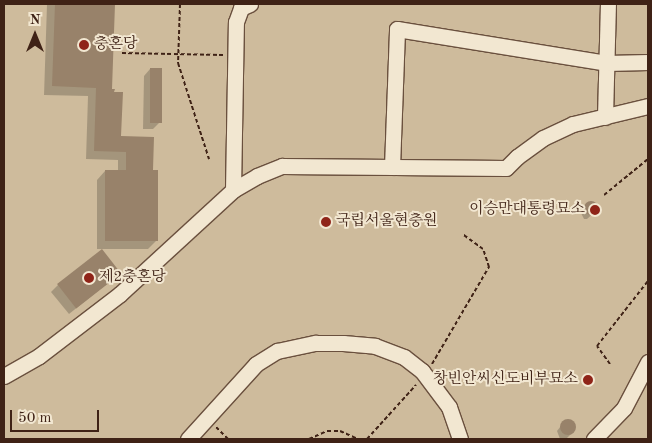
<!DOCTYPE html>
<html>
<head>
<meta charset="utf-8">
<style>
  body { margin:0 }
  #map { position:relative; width:652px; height:443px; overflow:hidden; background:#ebdab8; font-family:"Old Standard TT","Noto Serif KR",serif }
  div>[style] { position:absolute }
  .green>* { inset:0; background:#cebb9c; transform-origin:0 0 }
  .shadow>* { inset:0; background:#0003 }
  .building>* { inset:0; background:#98826a; transform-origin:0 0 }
  .round { border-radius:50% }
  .path>* { height:2px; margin-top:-1px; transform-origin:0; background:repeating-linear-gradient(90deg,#3f2216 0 4px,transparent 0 6.5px) }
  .roads { filter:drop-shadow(1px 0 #6a503e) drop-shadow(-1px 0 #6a503e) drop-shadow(0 1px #6a503e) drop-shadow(0 -1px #6a503e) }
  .minor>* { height:15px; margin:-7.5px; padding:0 7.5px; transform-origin:7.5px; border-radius:7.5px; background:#f2e7d1 }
  .dots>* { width:14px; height:14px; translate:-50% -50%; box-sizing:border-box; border:2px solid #f2e7d1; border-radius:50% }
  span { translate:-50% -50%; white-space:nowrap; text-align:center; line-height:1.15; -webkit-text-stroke:4px #f2e7d1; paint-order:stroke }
  .poi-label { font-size:15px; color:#3f2216 }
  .left { translate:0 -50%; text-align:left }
  .right { translate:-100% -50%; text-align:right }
  .frame { position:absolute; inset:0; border:5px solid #3f2216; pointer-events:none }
  .north { position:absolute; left:10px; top:10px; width:50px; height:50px; -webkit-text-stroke:4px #f2e7d1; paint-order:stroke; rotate:0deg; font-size:14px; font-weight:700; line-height:20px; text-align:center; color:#3f2216 }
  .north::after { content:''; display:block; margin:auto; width:18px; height:22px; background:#3f2216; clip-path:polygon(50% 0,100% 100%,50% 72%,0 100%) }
  .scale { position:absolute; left:10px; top:410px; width:89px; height:22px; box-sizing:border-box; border:2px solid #3f2216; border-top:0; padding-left:6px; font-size:15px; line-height:18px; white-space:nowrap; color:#3f2216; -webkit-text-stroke:4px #f2e7d1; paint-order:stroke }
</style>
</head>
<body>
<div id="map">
  <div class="green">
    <div style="left:4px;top:4px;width:644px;height:435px"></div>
  </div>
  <div class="shadow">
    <div style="clip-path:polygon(47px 4px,114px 4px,111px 90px,120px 137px,151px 171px,156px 241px,148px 249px,97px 249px,97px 180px,105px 171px,118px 171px,118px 160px,86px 159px,88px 96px,44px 95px)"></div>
    <div style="clip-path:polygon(150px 69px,160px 122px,153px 129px,143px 129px,144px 76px)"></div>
    <div style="clip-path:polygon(589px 202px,596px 205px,596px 211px,587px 219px,584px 219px,580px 211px)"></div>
    <div style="clip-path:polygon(113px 279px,69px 314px,51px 292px,58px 285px)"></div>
    <div style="clip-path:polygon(571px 421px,575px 426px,575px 430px,566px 439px,560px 439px,557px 431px,564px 422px)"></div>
  </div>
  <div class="building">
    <div style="clip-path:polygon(55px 4px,115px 4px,112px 89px,115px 89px,114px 92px,123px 92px,121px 136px,154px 137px,153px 170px,158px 170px,158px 241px,105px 241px,105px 170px,126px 170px,126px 152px,94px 151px,96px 88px,52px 86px)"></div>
    <div style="left:150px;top:68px;width:12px;height:55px"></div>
    <div class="round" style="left:584px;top:201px;width:14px;height:14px"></div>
    <div style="left:102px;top:249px;width:31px;height:57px;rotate:52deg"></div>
    <div class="round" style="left:560px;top:419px;width:16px;height:16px"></div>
  </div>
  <div class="path">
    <div style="left:180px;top:4px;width:59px;rotate:91.9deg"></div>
    <div style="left:178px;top:63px;width:101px;rotate:72.1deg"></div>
    <div style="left:122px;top:53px;width:101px;rotate:1.1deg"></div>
    <div style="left:604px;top:195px;width:57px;rotate:-39.3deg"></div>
    <div style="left:432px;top:364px;width:113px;rotate:-59.6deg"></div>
    <div style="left:489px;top:267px;width:19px;rotate:-108deg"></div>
    <div style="left:483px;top:249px;width:24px;rotate:-144deg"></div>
    <div style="left:610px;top:364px;width:22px;rotate:-126deg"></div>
    <div style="left:597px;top:346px;width:83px;rotate:-51.9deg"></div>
    <div style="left:216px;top:427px;width:17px;rotate:45deg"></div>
    <div style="left:309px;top:439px;width:20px;rotate:-24deg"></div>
    <div style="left:327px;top:431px;width:13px"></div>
    <div style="left:340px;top:431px;width:20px;rotate:24deg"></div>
    <div style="left:367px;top:439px;width:73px;rotate:-47.8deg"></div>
  </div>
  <div class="roads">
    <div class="minor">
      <div style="left:605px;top:117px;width:113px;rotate:-88.5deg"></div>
      <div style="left:392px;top:167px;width:138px;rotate:-87.9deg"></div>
      <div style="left:397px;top:29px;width:212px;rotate:9.2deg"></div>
      <div style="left:606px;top:63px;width:42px;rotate:-1.4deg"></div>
      <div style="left:233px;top:190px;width:28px;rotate:-30deg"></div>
      <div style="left:257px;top:176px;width:27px;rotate:-22deg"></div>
      <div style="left:282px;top:166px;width:224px;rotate:0.5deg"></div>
      <div style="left:506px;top:168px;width:16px;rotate:-45deg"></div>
      <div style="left:517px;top:157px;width:32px;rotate:-36deg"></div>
      <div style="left:543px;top:138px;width:33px;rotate:-25deg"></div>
      <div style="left:573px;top:124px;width:77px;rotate:-13.5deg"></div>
      <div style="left:4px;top:376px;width:40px;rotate:-29.7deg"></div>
      <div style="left:39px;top:356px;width:102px;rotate:-37.4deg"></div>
      <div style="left:120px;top:294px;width:154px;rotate:-42.6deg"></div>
      <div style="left:233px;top:190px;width:168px;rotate:-89deg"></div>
      <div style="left:236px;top:22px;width:15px;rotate:-70deg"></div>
      <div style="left:241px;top:8px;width:10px;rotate:-24deg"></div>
      <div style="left:188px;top:439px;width:101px;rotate:-47.8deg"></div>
      <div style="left:256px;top:364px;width:25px;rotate:-32deg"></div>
      <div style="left:277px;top:351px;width:40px;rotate:-12deg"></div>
      <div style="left:316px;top:343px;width:27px"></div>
      <div style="left:343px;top:343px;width:32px;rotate:5deg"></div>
      <div style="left:375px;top:346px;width:31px;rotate:21deg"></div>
      <div style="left:404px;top:357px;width:23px;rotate:38deg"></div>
      <div style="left:422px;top:371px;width:45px;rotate:53.1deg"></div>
      <div style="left:449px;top:407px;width:34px;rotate:71deg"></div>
      <div style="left:594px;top:439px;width:43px;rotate:-45.9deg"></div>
      <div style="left:624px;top:408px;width:52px;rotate:-62.4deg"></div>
    </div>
  </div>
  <div class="dots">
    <div style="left:84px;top:45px;background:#8f2418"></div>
    <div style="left:595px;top:210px;background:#8f2418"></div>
    <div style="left:326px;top:222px;background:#8f2418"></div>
    <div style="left:89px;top:278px;background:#8f2418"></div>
    <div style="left:588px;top:380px;background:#8f2418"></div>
  </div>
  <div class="poi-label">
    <span class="left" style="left:94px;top:45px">충혼당</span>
    <span class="right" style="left:585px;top:210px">이승만대통령묘소</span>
    <span class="left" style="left:336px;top:222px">국립서울현충원</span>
    <span class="left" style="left:99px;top:278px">제2충혼당</span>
    <span class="right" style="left:578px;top:380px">창빈안씨신도비부묘소</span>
  </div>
  <div class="frame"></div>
  <div class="north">N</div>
  <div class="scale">50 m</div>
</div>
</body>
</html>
